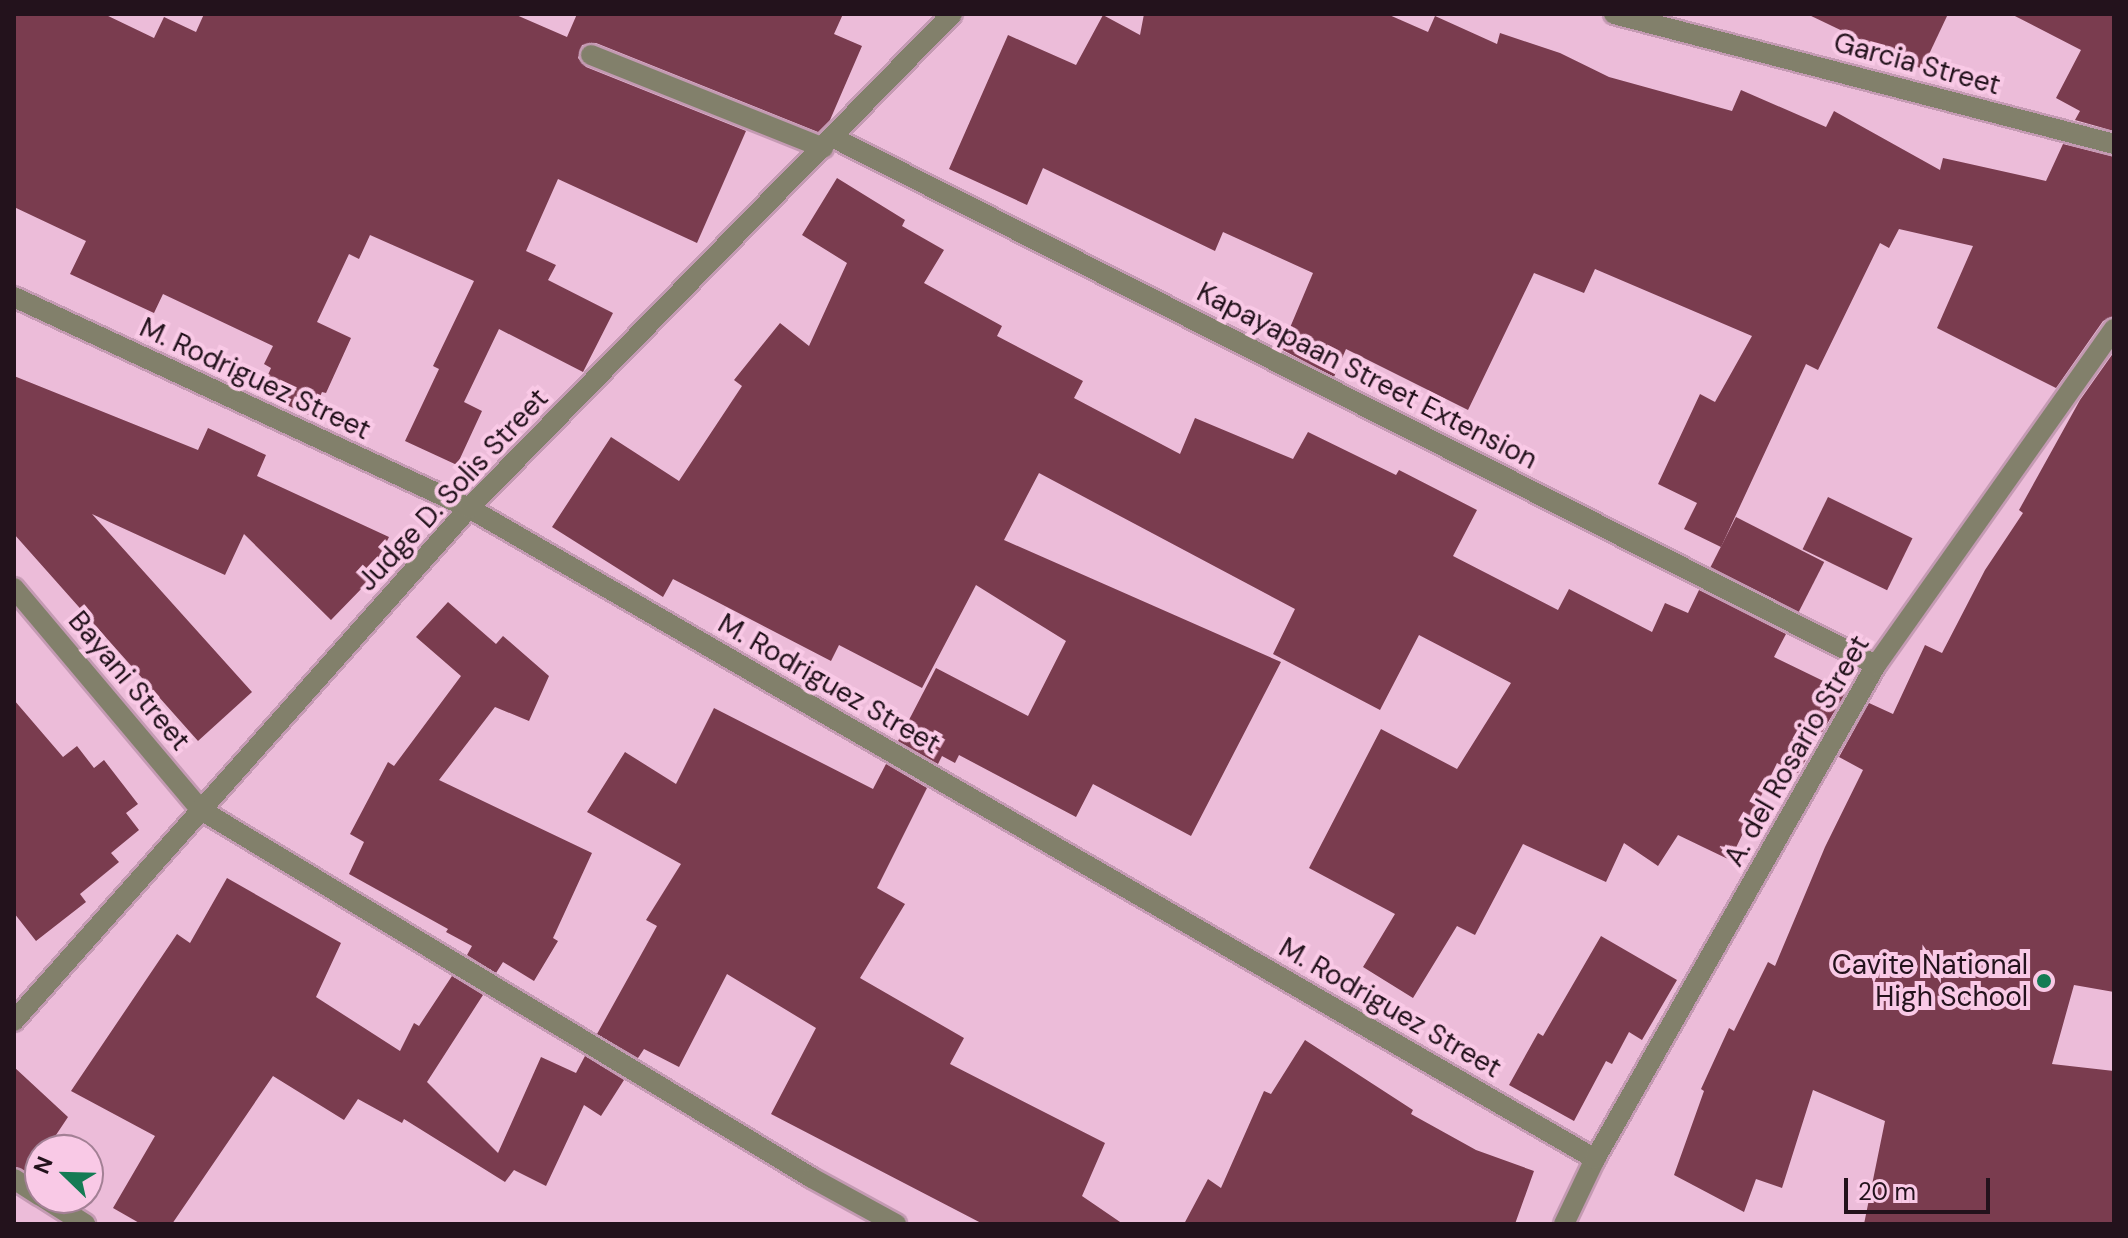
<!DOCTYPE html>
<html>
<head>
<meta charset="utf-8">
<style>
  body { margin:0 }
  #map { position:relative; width:2128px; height:1238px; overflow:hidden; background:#ecbcd9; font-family:"DM Sans",sans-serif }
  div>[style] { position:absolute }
  .building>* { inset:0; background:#7a3c4f; transform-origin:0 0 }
  .roads { filter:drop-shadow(2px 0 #c49ab3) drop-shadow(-2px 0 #c49ab3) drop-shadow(0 2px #c49ab3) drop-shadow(0 -2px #c49ab3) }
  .minor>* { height:20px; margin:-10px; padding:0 10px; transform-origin:10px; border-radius:10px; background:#82806b }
  .dots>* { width:22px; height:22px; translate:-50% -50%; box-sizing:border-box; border:4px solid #f9c9e6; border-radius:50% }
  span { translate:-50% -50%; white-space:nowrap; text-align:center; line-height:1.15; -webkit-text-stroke:8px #f9c9e6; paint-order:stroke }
  .street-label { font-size:28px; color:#23121c }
  .poi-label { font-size:28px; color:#23121c }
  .right { translate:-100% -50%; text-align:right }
  .frame { position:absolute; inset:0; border:16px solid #23121c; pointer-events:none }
  .north { position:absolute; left:24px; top:1134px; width:80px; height:80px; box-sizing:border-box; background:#f9c9e6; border:2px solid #a38095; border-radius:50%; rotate:293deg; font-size:22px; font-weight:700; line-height:32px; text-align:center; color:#23121c }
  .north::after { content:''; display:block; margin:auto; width:28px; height:36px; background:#147b54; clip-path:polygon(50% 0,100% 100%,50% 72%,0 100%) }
  .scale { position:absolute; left:1844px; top:1178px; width:146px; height:36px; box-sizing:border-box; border:4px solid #23121c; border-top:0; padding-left:10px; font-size:24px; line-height:28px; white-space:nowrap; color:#23121c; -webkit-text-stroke:6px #f9c9e6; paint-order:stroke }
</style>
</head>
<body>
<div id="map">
  <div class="building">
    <div style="clip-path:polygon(14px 14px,104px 14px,154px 38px,164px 17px,196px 32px,204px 14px,514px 14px,567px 37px,577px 14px,843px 14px,834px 34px,862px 46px,830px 120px,818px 132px,596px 43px,582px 45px,578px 58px,586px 67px,746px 131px,697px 243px,558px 179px,526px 251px,556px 265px,548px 280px,613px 313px,583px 372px,499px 329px,464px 402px,482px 411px,457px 465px,405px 441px,439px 369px,433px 366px,474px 281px,370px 235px,359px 259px,349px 254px,317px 322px,351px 338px,326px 393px,322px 392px,311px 416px,260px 393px,271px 368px,264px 364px,273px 346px,163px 294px,154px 313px,70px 274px,86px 241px,14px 207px)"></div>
    <div style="clip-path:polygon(1144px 14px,1387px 14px,1428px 32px,1435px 16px,1497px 44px,1500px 33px,1560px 53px,1609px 77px,1732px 111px,1741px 90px,1826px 127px,1834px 111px,1940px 170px,1943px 158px,2046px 181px,2063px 144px,2114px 157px,2114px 316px,2103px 321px,2056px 388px,1937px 328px,1973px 246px,1899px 229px,1889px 248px,1880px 243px,1818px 370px,1806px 364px,1721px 547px,1684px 529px,1697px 503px,1658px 484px,1700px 394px,1715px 402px,1752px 336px,1595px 269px,1584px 293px,1534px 273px,1468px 410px,1346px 349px,1334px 377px,1281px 349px,1313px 273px,1223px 232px,1215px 251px,1043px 168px,1027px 205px,949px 169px,1008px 35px,1076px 65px,1103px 15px,1140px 35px)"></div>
    <div style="clip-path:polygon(1807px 14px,1948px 14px,1922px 69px)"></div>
    <div style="clip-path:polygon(2011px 14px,2114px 14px,2114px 131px,2075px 120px,2080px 111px,2056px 98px,2081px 50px)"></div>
    <div style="clip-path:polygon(837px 178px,905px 220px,902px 226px,944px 250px,924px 283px,1002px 326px,997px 336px,1083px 381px,1074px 398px,1180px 454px,1195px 418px,1293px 459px,1308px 432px,1396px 475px,1399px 470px,1477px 510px,1453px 556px,1558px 610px,1569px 589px,1652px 632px,1665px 603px,1688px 613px,1699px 590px,1786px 634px,1774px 657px,1846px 692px,1798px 773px,1777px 763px,1730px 860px,1678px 835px,1658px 866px,1624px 843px,1606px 882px,1523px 844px,1475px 935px,1457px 926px,1413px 998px,1363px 967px,1395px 914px,1309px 868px,1381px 729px,1457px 769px,1511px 683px,1419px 635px,1380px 710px,1273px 654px,1295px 609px,1039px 473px,1004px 540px,1281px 662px,1191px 836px,1093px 784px,1076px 817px,959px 755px,955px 763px,942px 756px,938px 764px,898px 741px,936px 668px,1028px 716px,1066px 641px,976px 585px,922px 688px,839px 645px,831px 661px,673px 579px,663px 597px,552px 527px,611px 437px,679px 481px,742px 386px,734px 380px,780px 323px,809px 346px,847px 263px,802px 235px)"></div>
    <div style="clip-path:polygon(2114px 352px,2114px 992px,2074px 985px,2052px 1064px,2114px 1071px,2114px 1224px,1864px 1224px,1885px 1121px,1813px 1090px,1782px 1188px,1756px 1179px,1744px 1212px,1674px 1175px,1704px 1091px,1701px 1089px,1729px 1028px,1734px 1031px,1768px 962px,1775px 966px,1825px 847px,1863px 770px,1839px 757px,1869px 703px,1893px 714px,1925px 645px,1942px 653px,1985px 570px,2023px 513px,2019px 510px,2080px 400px)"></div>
    <div style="clip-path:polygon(14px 376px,198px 450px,208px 428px,266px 455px,257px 476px,389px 537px,365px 585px,331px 620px,244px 534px,225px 575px,92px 514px,252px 692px,198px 741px,14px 534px)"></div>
    <div style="left:1828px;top:497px;width:94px;height:58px;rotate:26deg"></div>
    <div style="left:1736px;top:517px;width:99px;height:56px;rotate:27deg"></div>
    <div style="clip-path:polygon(448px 602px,496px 644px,503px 636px,549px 676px,529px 721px,495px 707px,439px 780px,592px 853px,553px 938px,558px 941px,534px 981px,503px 962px,496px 973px,467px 955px,472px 946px,446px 932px,448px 929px,349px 874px,364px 842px,350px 834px,388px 762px,394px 766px,461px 676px,416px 637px)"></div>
    <div style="clip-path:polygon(14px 700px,63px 757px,77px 746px,94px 768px,104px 760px,138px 804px,126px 813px,139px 830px,111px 853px,119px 862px,80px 894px,86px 902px,36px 941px,14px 913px)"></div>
    <div style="clip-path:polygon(714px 708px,873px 789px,886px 764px,927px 788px,877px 888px,905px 904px,860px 978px,964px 1038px,950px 1064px,1105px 1143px,1082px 1196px,1123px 1224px,983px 1224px,771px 1114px,816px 1028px,727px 974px,679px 1067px,644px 1049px,638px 1058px,597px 1034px,657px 926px,646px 920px,681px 864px,587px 812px,625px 752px,676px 784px)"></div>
    <div style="clip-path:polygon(227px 878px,341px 943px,316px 997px,400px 1051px,414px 1023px,419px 1026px,452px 976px,483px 995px,427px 1082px,498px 1153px,541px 1057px,576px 1073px,585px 1056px,624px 1080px,601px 1116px,584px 1105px,546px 1186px,514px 1170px,505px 1182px,404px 1119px,402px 1123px,358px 1099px,344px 1120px,273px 1076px,172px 1224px,141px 1224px,113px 1208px,155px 1136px,71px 1091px,177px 934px,190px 943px)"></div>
    <div style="clip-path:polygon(1601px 936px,1677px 980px,1642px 1040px,1629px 1032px,1612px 1064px,1606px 1061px,1574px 1121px,1509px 1085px,1538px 1033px,1543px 1036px)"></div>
    <div style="clip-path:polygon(1305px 1040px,1413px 1110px,1411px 1114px,1476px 1150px,1534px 1171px,1515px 1224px,1184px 1224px,1208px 1179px,1221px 1188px,1264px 1091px,1271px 1094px)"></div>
    <div style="clip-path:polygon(14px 1067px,68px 1117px,46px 1150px,40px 1150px,40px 1158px,30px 1174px,14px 1166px)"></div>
  </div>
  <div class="roads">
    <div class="minor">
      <div style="left:1614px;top:14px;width:517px;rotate:14.57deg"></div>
      <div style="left:591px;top:55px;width:250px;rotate:21.8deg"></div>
      <div style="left:832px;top:137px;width:1170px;rotate:26.83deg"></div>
      <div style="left:14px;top:297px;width:502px;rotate:24.88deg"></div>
      <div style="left:469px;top:508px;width:1301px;rotate:30.03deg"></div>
      <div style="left:14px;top:588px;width:290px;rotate:49.9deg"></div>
      <div style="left:201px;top:810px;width:713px;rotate:31.06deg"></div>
      <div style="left:812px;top:1178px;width:96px;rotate:28.7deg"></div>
      <div style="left:14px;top:1021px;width:686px;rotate:-48.43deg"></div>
      <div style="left:469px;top:508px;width:691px;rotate:-45.65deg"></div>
      <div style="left:14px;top:1179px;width:31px;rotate:33deg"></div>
      <div style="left:44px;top:1198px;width:49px;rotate:32.4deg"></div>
      <div style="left:1564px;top:1224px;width:72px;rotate:-64.5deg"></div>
      <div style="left:1595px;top:1159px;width:568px;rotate:-60.37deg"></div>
      <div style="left:1876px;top:665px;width:412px;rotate:-54.7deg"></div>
    </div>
  </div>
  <div class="dots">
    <div style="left:2044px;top:981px;background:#147b54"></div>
  </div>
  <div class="street-label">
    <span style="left:1917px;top:64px;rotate:15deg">Garcia Street</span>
    <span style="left:1367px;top:376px;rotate:27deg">Kapayapaan Street Extension</span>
    <span style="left:255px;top:379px;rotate:25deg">M. Rodriguez Street</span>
    <span style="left:453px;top:490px;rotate:-47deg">Judge D. Solis Street</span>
    <span style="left:129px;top:681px;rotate:50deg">Bayani Street</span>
    <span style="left:829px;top:684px;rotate:30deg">M. Rodriguez Street</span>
    <span style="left:1797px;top:751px;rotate:-60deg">A. del Rosario Street</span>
    <span style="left:1390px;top:1008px;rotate:30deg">M. Rodriguez Street</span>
  </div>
  <div class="poi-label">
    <span class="right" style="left:2028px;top:981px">Cavite National<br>High School</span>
  </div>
  <div class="frame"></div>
  <div class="north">N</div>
  <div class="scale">20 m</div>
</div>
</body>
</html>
